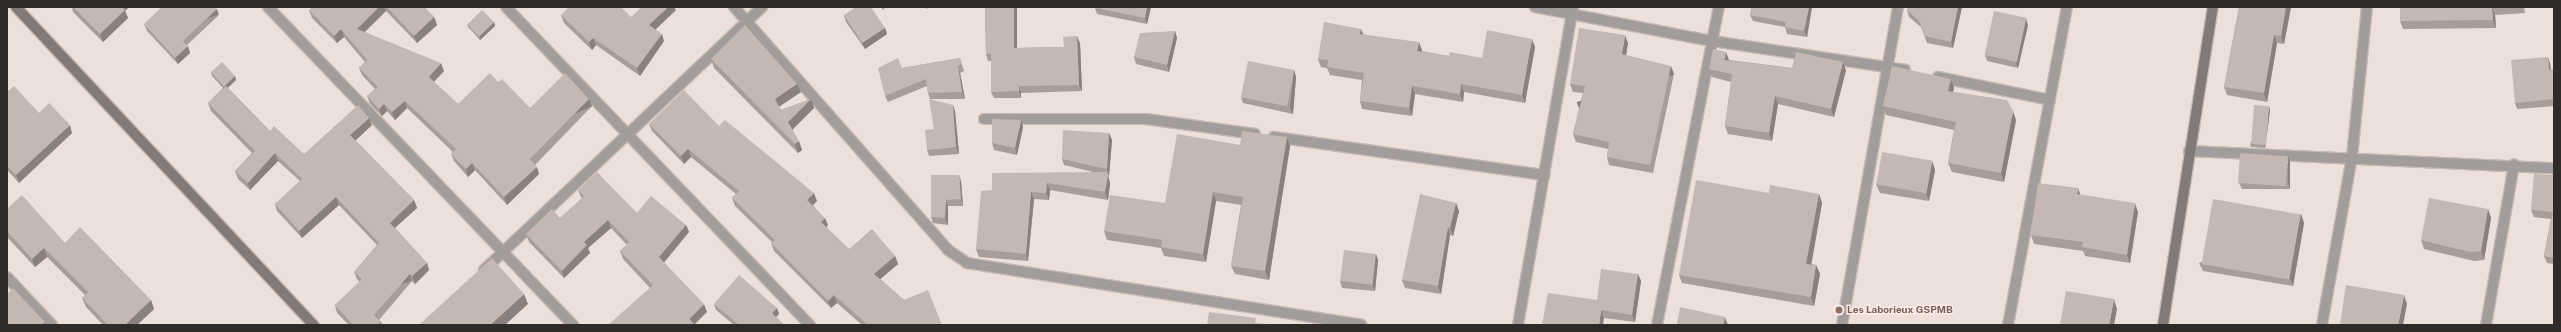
<!DOCTYPE html>
<html>
<head>
<meta charset="utf-8">
<style>
  body { margin:0 }
  #map { position:relative; width:2561px; height:332px; overflow:hidden; background:#eddfd9; font-family:"Public Sans",sans-serif }
  div>[style] { position:absolute }
  .roads { filter:drop-shadow(1px 0 #c7bbb6) drop-shadow(-1px 0 #c7bbb6) drop-shadow(0 1px #c7bbb6) drop-shadow(0 -1px #c7bbb6) }
  .street>* { height:10px; margin:-5px; padding:0 5px; transform-origin:5px; border-radius:5px; background:#a29c9a }
  .secondary>* { height:10px; margin:-5px; padding:0 5px; transform-origin:5px; border-radius:5px; background:#837a77 }
  .wall>* { inset:0; background:#a99d99 }
  .shaded-wall>* { inset:0; background:#8a807d; transform-origin:0 0 }
  .building>* { inset:0; background:#c5b7b2; transform-origin:0 0 }
  .dots>* { width:11px; height:11px; translate:-50% -50%; box-sizing:border-box; border:2px solid #fbece7; border-radius:50% }
  span { translate:-50% -50%; white-space:nowrap; text-align:center; line-height:1.15; -webkit-text-stroke:3px #fbece7; paint-order:stroke }
  .education-label { font-size:10px; color:#785e54; font-weight:700 }
  .left { translate:0 -50%; text-align:left }
  .frame { position:absolute; inset:0; border:8px solid #302a28; pointer-events:none }
</style>
</head>
<body>
<div id="map">
  <div class="roads">
    <div class="street">
      <div style="left:268px;top:7px;width:441px;rotate:46.2deg"></div>
      <div style="left:506px;top:7px;width:440px;rotate:46.3deg"></div>
      <div style="left:734px;top:7px;width:324px;rotate:48.6deg"></div>
      <div style="left:948px;top:250px;width:23px;rotate:34deg"></div>
      <div style="left:967px;top:263px;width:399px;rotate:8.9deg"></div>
      <div style="left:1535px;top:7px;width:180px;rotate:10.9deg"></div>
      <div style="left:1712px;top:41px;width:195px;rotate:8.5deg"></div>
      <div style="left:1938px;top:77px;width:114px;rotate:11.6deg"></div>
      <div style="left:984px;top:119px;width:162px"></div>
      <div style="left:1146px;top:119px;width:110px;rotate:7.8deg"></div>
      <div style="left:1274px;top:137px;width:273px;rotate:8deg"></div>
      <div style="left:2189px;top:151px;width:365px;rotate:2.7deg"></div>
      <div style="left:484px;top:270px;width:383px;rotate:-43.4deg"></div>
      <div style="left:7px;top:277px;width:66px;rotate:46.8deg"></div>
      <div style="left:1518px;top:325px;width:323px;rotate:-80.2deg"></div>
      <div style="left:1657px;top:325px;width:324px;rotate:-79deg"></div>
      <div style="left:1842px;top:325px;width:323px;rotate:-80deg"></div>
      <div style="left:2008px;top:325px;width:323px;rotate:-79.5deg"></div>
      <div style="left:2322px;top:325px;width:171px;rotate:-79.9deg"></div>
      <div style="left:2352px;top:157px;width:151px;rotate:-84.3deg"></div>
      <div style="left:2486px;top:325px;width:163px;rotate:-80.1deg"></div>
    </div>
    <div class="secondary">
      <div style="left:16px;top:7px;width:436px;rotate:46.9deg"></div>
      <div style="left:2163px;top:325px;width:322px;rotate:-81.1deg"></div>
    </div>
  </div>
  <div class="wall">
    <div style="clip-path:polygon(72px 7px,129px 7px,125px 11px,128px 18px,103px 42px,73px 12px)"></div>
    <div style="clip-path:polygon(313px 7px,424px 7px,434px 17px,437px 25px,417px 43px,386px 11px,365px 32px,444px 71px,434px 82px,458px 104px,498px 82px,530px 108px,589px 99px,592px 106px,535px 165px,539px 174px,507px 205px,475px 170px,468px 177px,454px 161px,451px 154px,453px 152px,407px 108px,395px 120px,387px 111px,382px 116px,370px 104px,367px 96px,375px 89px,362px 75px,359px 68px,365px 62px,344px 37px,337px 43px,312px 18px,309px 10px)"></div>
    <div style="clip-path:polygon(925px 7px,930px 7px,926px 9px)"></div>
    <div style="clip-path:polygon(985px 7px,1017px 7px,1017px 48px,1064px 47px,1080px 43px,1082px 91px,1021px 93px,1021px 98px,994px 98px,991px 92px,991px 61px,988px 61px,986px 54px)"></div>
    <div style="clip-path:polygon(1151px 7px,1147px 24px,1097px 14px,1095px 8px)"></div>
    <div style="clip-path:polygon(1752px 7px,1812px 7px,1807px 37px,1787px 34px,1785px 27px,1753px 21px,1750px 15px)"></div>
    <div style="clip-path:polygon(1962px 7px,1953px 48px,1927px 43px,1921px 27px,1909px 17px,1907px 10px)"></div>
    <div style="clip-path:polygon(2239px 7px,2291px 7px,2284px 44px,2277px 43px,2267px 102px,2227px 95px,2224px 87px)"></div>
    <div style="clip-path:polygon(2400px 7px,2524px 7px,2525px 13px,2495px 15px,2496px 28px,2403px 29px,2400px 21px)"></div>
    <div style="clip-path:polygon(676px 10px,655px 29px,664px 41px,640px 76px,596px 45px,592px 50px,564px 23px,561px 15px,631px 17px)"></div>
    <div style="clip-path:polygon(219px 15px,187px 45px,190px 53px,178px 64px,147px 31px,144px 24px)"></div>
    <div style="clip-path:polygon(844px 15px,885px 28px,887px 34px,865px 49px,846px 22px)"></div>
    <div style="clip-path:polygon(494px 22px,495px 26px,480px 40px,468px 27px,467px 24px)"></div>
    <div style="clip-path:polygon(2028px 25px,2018px 68px,1987px 61px,1985px 55px)"></div>
    <div style="clip-path:polygon(1361px 29px,1363px 34px,1422px 50px,1421px 51px,1449px 56px,1482px 58px,1535px 47px,1525px 103px,1464px 92px,1463px 102px,1415px 94px,1412px 116px,1362px 109px,1360px 101px,1362px 80px,1330px 75px,1327px 68px,1321px 67px,1318px 59px)"></div>
    <div style="clip-path:polygon(1175px 31px,1177px 38px,1169px 72px,1136px 64px,1134px 57px)"></div>
    <div style="clip-path:polygon(1628px 43px,1626px 55px,1674px 74px,1653px 173px,1609px 165px,1607px 157px,1608px 149px,1576px 142px,1573px 134px,1583px 93px,1573px 92px,1570px 84px)"></div>
    <div style="clip-path:polygon(960px 58px,964px 71px,960px 73px,965px 99px,930px 99px,928px 93px,927px 86px,888px 102px,885px 96px,902px 68px)"></div>
    <div style="clip-path:polygon(711px 59px,797px 84px,801px 92px,779px 107px,781px 110px,811px 99px,814px 108px,792px 130px,802px 150px,798px 153px,714px 68px)"></div>
    <div style="clip-path:polygon(1729px 60px,1792px 68px,1846px 70px,1834px 117px,1778px 104px,1772px 141px,1728px 134px,1725px 126px,1731px 82px,1712px 77px,1709px 69px)"></div>
    <div style="clip-path:polygon(2550px 63px,2551px 70px,2554px 69px,2554px 106px,2517px 109px,2515px 103px)"></div>
    <div style="clip-path:polygon(1294px 70px,1296px 77px,1293px 114px,1243px 103px,1241px 97px)"></div>
    <div style="clip-path:polygon(211px 72px,235px 76px,236px 80px,228px 88px,270px 131px,304px 154px,372px 125px,355px 140px,414px 200px,417px 208px,395px 228px,427px 263px,429px 270px,415px 284px,412px 281px,379px 320px,381px 322px,382px 325px,349px 325px,337px 313px,335px 305px,360px 282px,357px 279px,354px 272px,377px 245px,339px 205px,302px 238px,277px 211px,275px 204px,300px 181px,278px 161px,250px 190px,238px 179px,235px 171px,252px 153px,211px 111px,208px 103px,223px 88px,212px 76px)"></div>
    <div style="clip-path:polygon(1951px 79px,1954px 88px,1953px 92px,2016px 120px,2004px 182px,1952px 172px,1948px 163px,1954px 130px,1886px 115px,1883px 106px)"></div>
    <div style="clip-path:polygon(7px 92px,39px 113px,72px 133px,19px 183px,7px 170px)"></div>
    <div style="clip-path:polygon(953px 105px,955px 111px,959px 154px,929px 156px,927px 150px,934px 129px)"></div>
    <div style="clip-path:polygon(2270px 110px,2265px 148px,2251px 147px,2250px 144px)"></div>
    <div style="clip-path:polygon(649px 124px,719px 126px,817px 201px,813px 205px,828px 225px,826px 228px,849px 249px,895px 256px,898px 264px,880px 279px,904px 300px,942px 325px,862px 325px,837px 303px,831px 308px,774px 251px,771px 243px,772px 242px,735px 206px,732px 198px,736px 194px,691px 157px,684px 164px,652px 131px)"></div>
    <div style="clip-path:polygon(1023px 127px,1017px 155px,994px 150px,992px 143px)"></div>
    <div style="clip-path:polygon(1109px 133px,1112px 140px,1109px 176px,1108px 175px,1110px 183px,1108px 200px,1050px 190px,1049px 200px,1034px 199px,1028px 261px,979px 257px,976px 249px,992px 190px,1093px 172px,1064px 165px,1062px 159px)"></div>
    <div style="clip-path:polygon(1287px 137px,1290px 146px,1269px 280px,1235px 274px,1231px 266px,1241px 205px,1216px 201px,1206px 262px,1164px 256px,1161px 248px,1107px 240px,1104px 231px,1165px 203px,1240px 145px)"></div>
    <div style="clip-path:polygon(1932px 161px,1935px 170px,1929px 201px,1880px 193px,1876px 184px)"></div>
    <div style="clip-path:polygon(2290px 162px,2290px 189px,2242px 189px,2239px 183px)"></div>
    <div style="clip-path:polygon(2554px 175px,2554px 264px,2547px 263px,2544px 256px,2551px 219px,2534px 217px,2531px 210px)"></div>
    <div style="clip-path:polygon(961px 181px,963px 206px,948px 206px,948px 225px,933px 223px,931px 217px)"></div>
    <div style="clip-path:polygon(578px 190px,637px 213px,686px 225px,689px 232px,664px 263px,707px 312px,650px 288px,623px 259px,620px 251px,627px 245px,611px 228px,588px 248px,590px 253px,564px 278px,529px 242px,526px 234px,560px 218px,582px 199px,581px 197px)"></div>
    <div style="clip-path:polygon(1819px 194px,1822px 203px,1811px 264px,1816px 265px,1820px 274px,1814px 306px,1682px 283px,1679px 275px)"></div>
    <div style="clip-path:polygon(2080px 195px,2138px 212px,2130px 263px,2085px 256px,2083px 251px,2034px 244px,2031px 235px)"></div>
    <div style="clip-path:polygon(1456px 203px,1459px 211px,1453px 236px,1450px 235px,1441px 294px,1405px 288px,1402px 280px)"></div>
    <div style="clip-path:polygon(7px 209px,65px 243px,151px 300px,154px 309px,137px 325px,103px 325px,86px 307px,82px 298px,85px 295px,47px 257px,35px 267px,7px 237px)"></div>
    <div style="clip-path:polygon(2488px 209px,2491px 218px,2484px 260px,2474px 261px,2424px 249px,2421px 240px)"></div>
    <div style="clip-path:polygon(2301px 214px,2304px 223px,2293px 286px,2203px 271px,2199px 263px)"></div>
    <div style="clip-path:polygon(1376px 254px,1378px 260px,1375px 291px,1342px 288px,1340px 281px)"></div>
    <div style="clip-path:polygon(1638px 274px,1641px 281px,1635px 322px,1604px 318px,1597px 300px)"></div>
    <div style="clip-path:polygon(714px 304px,777px 308px,779px 314px,776px 317px,784px 325px,734px 325px,716px 310px)"></div>
  </div>
  <div class="shaded-wall">
    <div style="clip-path:polygon(121px 7px,129px 7px,125px 11px,128px 18px,103px 42px,100px 34px)"></div>
    <div style="clip-path:polygon(379px 7px,385px 7px,386px 11px,360px 36px,357px 29px)"></div>
    <div style="clip-path:polygon(668px 7px,674px 7px,676px 10px,652px 33px,649px 25px)"></div>
    <div style="clip-path:polygon(882px 7px,885px 7px,883px 10px)"></div>
    <div style="clip-path:polygon(1014px 7px,1017px 7px,1017px 55px,1014px 48px)"></div>
    <div style="clip-path:polygon(1147px 7px,1151px 7px,1147px 24px,1145px 18px)"></div>
    <div style="clip-path:polygon(1809px 7px,1812px 7px,1807px 37px,1804px 31px)"></div>
    <div style="clip-path:polygon(1958px 7px,1962px 7px,1953px 48px,1951px 42px)"></div>
    <div style="clip-path:polygon(2286px 7px,2291px 7px,2284px 44px,2281px 36px)"></div>
    <div style="clip-path:polygon(2492px 7px,2495px 15px,2496px 28px,2493px 20px)"></div>
    <div style="left:217px;top:9px;width:6px;height:47px;rotate:72deg"></div>
    <div style="clip-path:polygon(434px 17px,437px 25px,417px 43px,414px 36px)"></div>
    <div style="clip-path:polygon(2026px 18px,2028px 25px,2018px 68px,2016px 62px)"></div>
    <div style="clip-path:polygon(494px 22px,495px 26px,480px 40px,479px 36px)"></div>
    <div style="clip-path:polygon(885px 28px,887px 34px,865px 49px,862px 43px)"></div>
    <div style="clip-path:polygon(341px 29px,344px 37px,337px 43px,334px 36px)"></div>
    <div style="clip-path:polygon(1361px 29px,1364px 37px,1360px 34px)"></div>
    <div style="clip-path:polygon(1175px 31px,1177px 38px,1169px 72px,1167px 65px)"></div>
    <div style="clip-path:polygon(662px 34px,664px 41px,640px 76px,637px 68px)"></div>
    <div style="clip-path:polygon(1625px 35px,1628px 43px,1625px 62px,1622px 54px)"></div>
    <div style="clip-path:polygon(2274px 35px,2277px 43px,2267px 102px,2264px 93px)"></div>
    <div style="clip-path:polygon(1077px 36px,1080px 43px,1082px 91px,1079px 85px)"></div>
    <div style="clip-path:polygon(593px 38px,596px 45px,592px 50px,589px 42px)"></div>
    <div style="clip-path:polygon(1532px 39px,1535px 47px,1525px 103px,1522px 95px)"></div>
    <div style="clip-path:polygon(1419px 42px,1422px 50px,1420px 59px,1417px 51px)"></div>
    <div style="clip-path:polygon(188px 46px,190px 53px,178px 64px,175px 58px)"></div>
    <div style="clip-path:polygon(1726px 52px,1729px 60px,1727px 68px,1724px 60px)"></div>
    <div style="clip-path:polygon(2548px 57px,2550px 63px,2551px 76px,2549px 70px)"></div>
    <div style="clip-path:polygon(1843px 62px,1846px 70px,1834px 117px,1831px 109px)"></div>
    <div style="clip-path:polygon(441px 63px,444px 71px,431px 84px,429px 77px)"></div>
    <div style="clip-path:polygon(958px 66px,960px 73px,965px 99px,962px 92px)"></div>
    <div style="left:1671px;top:66px;width:9px;height:101px;rotate:69deg"></div>
    <div style="clip-path:polygon(1294px 70px,1296px 77px,1293px 114px,1290px 108px)"></div>
    <div style="clip-path:polygon(235px 76px,236px 80px,225px 90px,224px 87px)"></div>
    <div style="clip-path:polygon(1951px 79px,1954px 88px,1951px 100px,1948px 91px)"></div>
    <div style="clip-path:polygon(797px 84px,801px 92px,778px 107px,775px 99px)"></div>
    <div style="clip-path:polygon(1461px 84px,1464px 92px,1463px 102px,1460px 94px)"></div>
    <div style="clip-path:polygon(1019px 86px,1021px 93px,1021px 98px,1019px 91px)"></div>
    <div style="clip-path:polygon(1412px 86px,1415px 94px,1412px 116px,1409px 108px)"></div>
    <div style="clip-path:polygon(1775px 96px,1778px 104px,1772px 141px,1769px 133px)"></div>
    <div style="left:589px;top:99px;width:8px;height:84px;rotate:67deg"></div>
    <div style="clip-path:polygon(811px 99px,814px 108px,791px 131px,788px 122px)"></div>
    <div style="clip-path:polygon(405px 101px,407px 108px,395px 120px,392px 112px)"></div>
    <div style="clip-path:polygon(384px 104px,387px 111px,382px 116px,379px 109px)"></div>
    <div style="clip-path:polygon(953px 105px,955px 111px,959px 154px,956px 147px)"></div>
    <div style="clip-path:polygon(2269px 106px,2270px 110px,2265px 148px,2264px 145px)"></div>
    <div style="clip-path:polygon(2013px 111px,2016px 120px,2004px 182px,2001px 173px)"></div>
    <div style="clip-path:polygon(369px 118px,372px 125px,353px 143px,350px 135px)"></div>
    <div style="clip-path:polygon(1021px 120px,1023px 127px,1017px 155px,1015px 148px)"></div>
    <div style="clip-path:polygon(70px 125px,72px 133px,19px 183px,16px 175px)"></div>
    <div style="clip-path:polygon(1109px 133px,1112px 140px,1109px 176px,1107px 169px)"></div>
    <div style="clip-path:polygon(1287px 137px,1290px 146px,1269px 280px,1265px 271px)"></div>
    <div style="clip-path:polygon(799px 141px,802px 150px,798px 153px,795px 144px)"></div>
    <div style="clip-path:polygon(688px 149px,691px 157px,684px 164px,681px 156px)"></div>
    <div style="clip-path:polygon(275px 153px,278px 161px,250px 190px,248px 183px)"></div>
    <div style="clip-path:polygon(2288px 156px,2290px 162px,2290px 189px,2288px 183px)"></div>
    <div style="clip-path:polygon(1932px 161px,1935px 170px,1929px 201px,1926px 193px)"></div>
    <div style="clip-path:polygon(472px 163px,475px 170px,468px 177px,466px 169px)"></div>
    <div style="clip-path:polygon(537px 167px,539px 174px,507px 205px,504px 197px)"></div>
    <div style="clip-path:polygon(959px 175px,961px 181px,963px 206px,961px 199px)"></div>
    <div style="clip-path:polygon(1108px 175px,1110px 183px,1108px 200px,1105px 192px)"></div>
    <div style="clip-path:polygon(1047px 183px,1050px 190px,1049px 200px,1046px 193px)"></div>
    <div style="clip-path:polygon(2078px 188px,2081px 197px,2077px 194px)"></div>
    <div style="clip-path:polygon(1031px 192px,1034px 199px,1028px 261px,1026px 254px)"></div>
    <div style="clip-path:polygon(1213px 192px,1216px 201px,1206px 262px,1203px 254px)"></div>
    <div style="clip-path:polygon(814px 193px,817px 201px,810px 208px,807px 200px)"></div>
    <div style="clip-path:polygon(1819px 194px,1822px 203px,1810px 272px,1806px 264px)"></div>
    <div style="clip-path:polygon(336px 197px,339px 205px,302px 238px,299px 231px)"></div>
    <div style="clip-path:polygon(414px 200px,417px 208px,392px 230px,390px 223px)"></div>
    <div style="clip-path:polygon(946px 200px,948px 206px,948px 225px,945px 218px)"></div>
    <div style="clip-path:polygon(1456px 203px,1459px 211px,1453px 236px,1450px 228px)"></div>
    <div style="clip-path:polygon(2135px 203px,2138px 212px,2130px 263px,2127px 255px)"></div>
    <div style="clip-path:polygon(2488px 209px,2491px 218px,2484px 260px,2481px 251px)"></div>
    <div style="clip-path:polygon(2301px 214px,2304px 223px,2293px 286px,2289px 277px)"></div>
    <div style="clip-path:polygon(825px 218px,828px 225px,824px 230px,821px 222px)"></div>
    <div style="clip-path:polygon(608px 220px,611px 228px,588px 248px,590px 253px,564px 278px,562px 271px,584px 242px)"></div>
    <div style="clip-path:polygon(686px 225px,689px 232px,661px 265px,659px 257px)"></div>
    <div style="clip-path:polygon(1448px 227px,1450px 235px,1441px 294px,1438px 286px)"></div>
    <div style="clip-path:polygon(44px 248px,47px 257px,35px 267px,32px 259px)"></div>
    <div style="clip-path:polygon(1376px 254px,1378px 260px,1375px 291px,1373px 285px)"></div>
    <div style="clip-path:polygon(895px 256px,898px 264px,877px 282px,874px 274px)"></div>
    <div style="clip-path:polygon(427px 263px,429px 270px,415px 284px,412px 276px)"></div>
    <div style="clip-path:polygon(1816px 265px,1820px 274px,1814px 306px,1811px 297px)"></div>
    <div style="left:410px;top:274px;width:7px;height:55px;rotate:74deg"></div>
    <div style="clip-path:polygon(1638px 274px,1641px 281px,1635px 322px,1632px 315px)"></div>
    <div style="clip-path:polygon(524px 294px,528px 304px,505px 325px,490px 325px)"></div>
    <div style="clip-path:polygon(834px 295px,837px 303px,831px 308px,828px 301px)"></div>
    <div style="clip-path:polygon(2404px 295px,2407px 304px,2403px 325px,2398px 325px)"></div>
    <div style="clip-path:polygon(2114px 299px,2117px 309px,2114px 325px,2109px 325px)"></div>
    <div style="clip-path:polygon(151px 300px,154px 309px,137px 325px,125px 325px)"></div>
    <div style="clip-path:polygon(704px 304px,707px 312px,694px 325px,689px 319px)"></div>
    <div style="clip-path:polygon(777px 308px,779px 314px,774px 319px,772px 313px)"></div>
    <div style="clip-path:polygon(1601px 310px,1604px 318px,1603px 325px,1599px 325px)"></div>
    <div style="clip-path:polygon(1725px 317px,1728px 325px,1723px 325px)"></div>
    <div style="clip-path:polygon(45px 322px,47px 325px,42px 325px)"></div>
    <div style="clip-path:polygon(381px 322px,382px 325px,378px 325px)"></div>
  </div>
  <div class="building">
    <div style="clip-path:polygon(73px 7px,122px 7px,125px 10px,100px 34px)"></div>
    <div style="clip-path:polygon(162px 7px,215px 7px,217px 9px,183px 41px,188px 46px,175px 58px,144px 24px)"></div>
    <div style="clip-path:polygon(313px 7px,379px 7px,357px 29px,441px 63px,429px 77px,458px 104px,490px 73px,498px 82px,502px 79px,530px 108px,565px 73px,589px 99px,530px 159px,537px 167px,504px 197px,472px 163px,466px 169px,451px 154px,456px 149px,405px 101px,392px 112px,384px 104px,379px 109px,367px 96px,378px 87px,359px 68px,367px 60px,341px 29px,334px 36px,309px 10px)"></div>
    <div style="clip-path:polygon(387px 7px,424px 7px,434px 17px,414px 36px)"></div>
    <div style="clip-path:polygon(569px 7px,621px 7px,631px 17px,642px 7px,668px 7px,649px 25px,662px 34px,637px 68px,593px 38px,589px 42px,561px 15px)"></div>
    <div style="clip-path:polygon(856px 7px,871px 7px,885px 28px,862px 43px,844px 15px)"></div>
    <div style="clip-path:polygon(985px 7px,1014px 7px,1014px 48px,1064px 47px,1063px 37px,1077px 36px,1079px 85px,1019px 86px,1019px 91px,991px 92px,991px 54px,986px 54px)"></div>
    <div style="clip-path:polygon(1095px 7px,1147px 7px,1145px 18px,1095px 8px)"></div>
    <div style="clip-path:polygon(1752px 7px,1809px 7px,1804px 31px,1785px 27px,1786px 22px,1750px 15px)"></div>
    <div style="clip-path:polygon(1908px 7px,1958px 7px,1951px 42px,1925px 36px,1919px 21px,1907px 10px)"></div>
    <div style="clip-path:polygon(2239px 7px,2286px 7px,2281px 36px,2274px 35px,2264px 93px,2224px 87px)"></div>
    <div style="clip-path:polygon(2400px 7px,2497px 7px,2492px 7px,2493px 20px,2400px 21px)"></div>
    <div style="left:482px;top:10px;width:17px;height:21px;rotate:45deg"></div>
    <div style="left:1994px;top:11px;width:33px;height:45px;rotate:12deg"></div>
    <div style="clip-path:polygon(1324px 22px,1361px 29px,1360px 34px,1419px 42px,1417px 51px,1449px 56px,1450px 52px,1482px 58px,1487px 30px,1532px 39px,1522px 95px,1461px 84px,1460px 94px,1412px 86px,1409px 108px,1360px 101px,1364px 73px,1327px 67px,1328px 60px,1318px 59px)"></div>
    <div style="clip-path:polygon(745px 25px,797px 84px,775px 99px,781px 110px,811px 99px,788px 122px,799px 141px,795px 144px,711px 59px)"></div>
    <div style="clip-path:polygon(1579px 28px,1625px 35px,1622px 54px,1671px 66px,1650px 165px,1607px 157px,1609px 142px,1573px 134px,1585px 86px,1570px 84px)"></div>
    <div style="clip-path:polygon(1175px 31px,1167px 65px,1134px 57px,1140px 33px)"></div>
    <div style="clip-path:polygon(1713px 49px,1726px 52px,1724px 60px,1792px 68px,1796px 52px,1843px 62px,1831px 109px,1775px 96px,1769px 133px,1725px 126px,1732px 74px,1709px 69px)"></div>
    <div style="clip-path:polygon(2548px 57px,2549px 70px,2554px 69px,2554px 99px,2515px 103px,2511px 60px)"></div>
    <div style="clip-path:polygon(898px 58px,902px 68px,960px 58px,962px 64px,958px 66px,962px 92px,928px 93px,926px 79px,885px 96px,878px 68px)"></div>
    <div style="left:1248px;top:61px;width:47px;height:37px;rotate:11deg"></div>
    <div style="left:222px;top:62px;width:19px;height:15px;rotate:47deg"></div>
    <div style="clip-path:polygon(1892px 66px,1951px 79px,1948px 91px,2007px 100px,2013px 111px,2001px 173px,1948px 163px,1956px 122px,1883px 106px)"></div>
    <div style="clip-path:polygon(14px 86px,39px 113px,49px 103px,70px 125px,16px 175px,7px 166px,7px 92px)"></div>
    <div style="clip-path:polygon(226px 86px,270px 131px,274px 126px,304px 154px,358px 105px,369px 118px,350px 135px,414px 200px,390px 223px,427px 263px,412px 276px,410px 274px,374px 315px,381px 322px,378px 325px,353px 325px,335px 305px,362px 279px,354px 272px,379px 243px,336px 197px,299px 231px,275px 204px,302px 179px,275px 153px,248px 183px,235px 171px,255px 151px,208px 103px)"></div>
    <div style="clip-path:polygon(684px 90px,719px 126px,725px 120px,814px 193px,807px 200px,825px 218px,821px 222px,849px 249px,872px 229px,895px 256px,874px 274px,904px 300px,928px 290px,942px 325px,868px 325px,834px 295px,828px 301px,771px 243px,775px 240px,732px 198px,739px 191px,688px 149px,681px 156px,649px 124px)"></div>
    <div style="clip-path:polygon(929px 99px,953px 105px,956px 147px,927px 150px,925px 130px,934px 129px)"></div>
    <div style="left:2254px;top:105px;width:15px;height:39px;rotate:4deg"></div>
    <div style="clip-path:polygon(992px 119px,1021px 120px,1015px 148px,992px 143px)"></div>
    <div style="clip-path:polygon(1063px 130px,1109px 133px,1107px 169px,1062px 159px)"></div>
    <div style="clip-path:polygon(1242px 131px,1287px 137px,1265px 271px,1231px 266px,1243px 197px,1213px 192px,1203px 254px,1161px 247px,1162px 240px,1104px 231px,1110px 195px,1165px 203px,1177px 134px,1240px 145px)"></div>
    <div style="left:1882px;top:152px;width:51px;height:33px;rotate:10deg"></div>
    <div style="left:2240px;top:153px;width:48px;height:30px;rotate:4deg"></div>
    <div style="clip-path:polygon(597px 172px,637px 213px,651px 196px,686px 225px,659px 257px,704px 304px,689px 319px,695px 325px,608px 325px,653px 285px,620px 251px,629px 242px,608px 220px,584px 242px,587px 245px,562px 271px,526px 234px,552px 209px,560px 218px,584px 196px,578px 190px)"></div>
    <div style="clip-path:polygon(1107px 172px,1108px 175px,1105px 192px,1047px 183px,1046px 193px,1031px 192px,1026px 254px,976px 249px,981px 191px,992px 190px,992px 173px)"></div>
    <div style="clip-path:polygon(2534px 174px,2554px 175px,2554px 258px,2544px 256px,2553px 212px,2531px 210px)"></div>
    <div style="clip-path:polygon(931px 175px,959px 175px,961px 199px,946px 200px,945px 218px,931px 217px)"></div>
    <div style="clip-path:polygon(1696px 180px,1769px 193px,1770px 185px,1819px 194px,1806px 264px,1816px 265px,1811px 297px,1679px 275px)"></div>
    <div style="clip-path:polygon(2038px 183px,2078px 188px,2077px 194px,2135px 203px,2127px 255px,2082px 247px,2083px 242px,2031px 235px)"></div>
    <div style="clip-path:polygon(1420px 194px,1456px 203px,1450px 228px,1448px 227px,1438px 286px,1402px 280px)"></div>
    <div style="clip-path:polygon(22px 195px,65px 243px,80px 227px,151px 300px,125px 325px,108px 325px,82px 298px,88px 292px,44px 248px,32px 259px,7px 231px,7px 209px)"></div>
    <div style="clip-path:polygon(2429px 198px,2488px 209px,2481px 251px,2470px 252px,2421px 240px)"></div>
    <div style="left:2213px;top:199px;width:89px;height:66px;rotate:10deg"></div>
    <div style="left:1344px;top:250px;width:32px;height:31px;rotate:7deg"></div>
    <div style="clip-path:polygon(492px 258px,524px 294px,490px 325px,419px 325px)"></div>
    <div style="clip-path:polygon(1601px 269px,1638px 274px,1632px 315px,1601px 310px,1599px 325px,1542px 325px,1548px 293px,1597px 300px)"></div>
    <div style="clip-path:polygon(739px 275px,777px 308px,772px 313px,784px 325px,739px 325px,714px 304px)"></div>
    <div style="clip-path:polygon(2346px 285px,2404px 295px,2398px 325px,2347px 325px,2340px 324px)"></div>
    <div style="clip-path:polygon(13px 288px,45px 322px,42px 325px,7px 325px,7px 294px)"></div>
    <div style="clip-path:polygon(2066px 291px,2114px 299px,2109px 325px,2060px 325px)"></div>
    <div style="clip-path:polygon(1680px 307px,1725px 317px,1723px 325px,1682px 325px,1677px 324px)"></div>
    <div style="clip-path:polygon(1209px 312px,1256px 318px,1255px 323px,1281px 325px,1207px 325px)"></div>
  </div>
  <div class="dots">
    <div style="left:1839px;top:310px;background:#8d6e63"></div>
  </div>
  <div class="education-label">
    <span class="left" style="left:1847px;top:310px">Les Laborieux GSPMB</span>
  </div>
  <div class="frame"></div>
</div>
</body>
</html>
